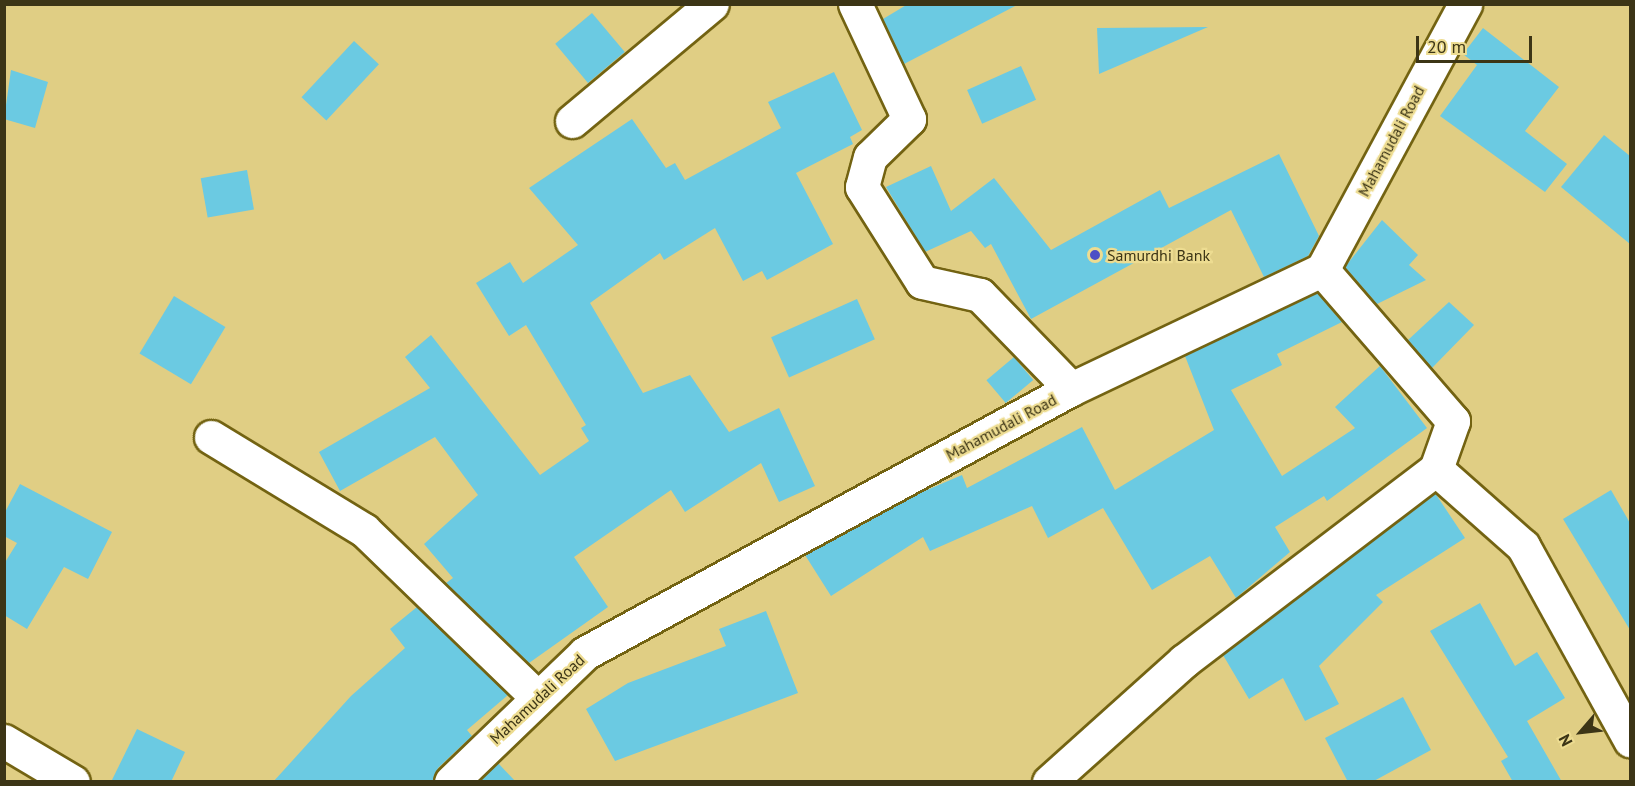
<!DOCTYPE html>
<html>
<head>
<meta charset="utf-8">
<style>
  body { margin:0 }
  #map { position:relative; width:1635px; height:786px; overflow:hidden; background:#e0ce84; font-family:"PT Sans",sans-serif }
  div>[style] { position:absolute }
  .building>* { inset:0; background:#6bcae2; transform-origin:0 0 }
  .roads { filter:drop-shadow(2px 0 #736312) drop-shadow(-2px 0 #736312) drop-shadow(0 2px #736312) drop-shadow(0 -2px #736312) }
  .minor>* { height:33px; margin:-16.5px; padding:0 16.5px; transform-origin:16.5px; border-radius:16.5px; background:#fff }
  .dots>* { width:16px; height:16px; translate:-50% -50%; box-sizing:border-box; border:3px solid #eddc91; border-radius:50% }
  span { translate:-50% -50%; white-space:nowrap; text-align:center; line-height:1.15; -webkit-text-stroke:4.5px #eddc91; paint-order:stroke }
  .street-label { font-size:16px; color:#3c3516 }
  .poi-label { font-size:16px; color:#3c3516 }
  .left { translate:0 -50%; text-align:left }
  .frame { position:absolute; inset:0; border:6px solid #3c3516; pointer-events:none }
  .north { position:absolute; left:1551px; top:702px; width:60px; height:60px; -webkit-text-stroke:4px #eddc91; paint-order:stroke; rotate:242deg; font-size:16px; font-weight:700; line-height:24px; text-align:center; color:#3c3516 }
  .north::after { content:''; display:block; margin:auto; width:21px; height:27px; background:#3c3516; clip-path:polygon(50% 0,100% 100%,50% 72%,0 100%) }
  .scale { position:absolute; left:1416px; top:36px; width:116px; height:27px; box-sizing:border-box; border:3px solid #3c3516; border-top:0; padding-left:8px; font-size:18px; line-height:21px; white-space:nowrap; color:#3c3516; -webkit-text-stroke:4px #eddc91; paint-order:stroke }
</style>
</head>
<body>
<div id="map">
  <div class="building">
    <div style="clip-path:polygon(908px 4px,1019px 4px,904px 64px,883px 19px)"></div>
    <div style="left:592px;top:13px;width:51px;height:48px;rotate:50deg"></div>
    <div style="clip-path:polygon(1208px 27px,1099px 74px,1097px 28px)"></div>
    <div style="clip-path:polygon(1483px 28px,1559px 87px,1525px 131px,1567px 164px,1545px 192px,1440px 116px,1477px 65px,1463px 54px)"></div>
    <div style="left:354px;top:41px;width:34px;height:77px;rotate:43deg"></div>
    <div style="left:1021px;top:66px;width:37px;height:59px;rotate:66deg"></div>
    <div style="clip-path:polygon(11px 70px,48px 82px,35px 128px,4px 119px)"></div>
    <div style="clip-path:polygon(834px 72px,862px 130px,850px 137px,853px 144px,796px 173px,833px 244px,767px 280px,762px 271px,743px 281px,715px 228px,664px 260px,660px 253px,590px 303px,643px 393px,690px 375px,729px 432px,779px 408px,815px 486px,779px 502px,761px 463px,685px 512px,671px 490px,574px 557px,608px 607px,529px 663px,446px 583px,453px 578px,424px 544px,478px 495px,435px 437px,340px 491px,319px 452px,430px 388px,405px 357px,431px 335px,540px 475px,589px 441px,581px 428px,586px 425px,526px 325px,509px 336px,476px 283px,510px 262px,523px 283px,578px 245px,529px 188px,632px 119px,666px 168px,675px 163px,685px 180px,781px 128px,768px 102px)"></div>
    <div style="clip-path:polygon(1604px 135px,1630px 156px,1630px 244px,1561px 187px)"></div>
    <div style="clip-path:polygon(1279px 154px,1319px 236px,1308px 256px,1264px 277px,1231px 210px,1031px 319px,991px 244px,985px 248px,971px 231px,925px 252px,886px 187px,931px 166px,951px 211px,994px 178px,1051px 250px,1160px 190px,1169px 208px)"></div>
    <div style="left:247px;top:170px;width:40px;height:47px;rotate:80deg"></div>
    <div style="clip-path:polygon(1382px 220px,1418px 255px,1409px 265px,1426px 280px,1377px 304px,1345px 267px)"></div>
    <div style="clip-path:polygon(1317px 293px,1342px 322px,1277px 354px,1282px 365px,1231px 390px,1282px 476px,1355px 428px,1335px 407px,1380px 366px,1427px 428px,1327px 501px,1324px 496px,1275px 527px,1290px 552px,1236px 598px,1210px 556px,1152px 590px,1103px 508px,1048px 538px,1032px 506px,930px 551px,923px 537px,831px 596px,805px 555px,913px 496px,962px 475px,967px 488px,1082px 427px,1115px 490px,1214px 430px,1185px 356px)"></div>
    <div style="left:174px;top:296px;width:60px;height:67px;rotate:31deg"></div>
    <div style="left:857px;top:299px;width:44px;height:94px;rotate:66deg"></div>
    <div style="clip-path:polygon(1449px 302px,1474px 325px,1432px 368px,1408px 340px)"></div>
    <div style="left:1014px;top:357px;width:30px;height:36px;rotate:50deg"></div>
    <div style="clip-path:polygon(20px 484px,112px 532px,88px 579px,64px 567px,27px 629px,4px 615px,4px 564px,17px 543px,4px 536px,4px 514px)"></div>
    <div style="clip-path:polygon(1611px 490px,1630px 523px,1630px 630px,1563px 519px)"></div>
    <div style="clip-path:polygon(1435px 493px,1465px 538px,1376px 595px,1383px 602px,1319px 666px,1339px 704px,1305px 721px,1283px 678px,1249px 699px,1223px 655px)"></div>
    <div style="clip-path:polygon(1480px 603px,1515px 666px,1537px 652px,1565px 698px,1527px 721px,1562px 782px,1513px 782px,1501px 761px,1508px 757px,1430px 631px)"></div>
    <div style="clip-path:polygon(417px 607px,508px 695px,467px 730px,472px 736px,438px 768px,433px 782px,273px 782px,351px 696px,405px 648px,390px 629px)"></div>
    <div style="clip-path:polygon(766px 611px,798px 693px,615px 761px,586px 709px,628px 683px,726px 646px,719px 629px)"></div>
    <div style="clip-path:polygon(1403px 697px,1431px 750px,1372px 782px,1348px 782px,1325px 738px)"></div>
    <div style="clip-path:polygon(137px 729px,185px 752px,171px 782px,111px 782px)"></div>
    <div style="clip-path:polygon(498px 763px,516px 782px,479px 782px)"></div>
  </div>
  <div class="roads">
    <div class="minor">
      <div style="left:855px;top:4px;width:127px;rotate:64.8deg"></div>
      <div style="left:909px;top:119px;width:54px;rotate:135.7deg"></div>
      <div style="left:870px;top:157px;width:31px;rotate:105deg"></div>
      <div style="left:862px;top:187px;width:112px;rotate:57.7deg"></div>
      <div style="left:922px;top:282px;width:59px;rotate:12.6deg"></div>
      <div style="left:980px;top:295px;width:131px;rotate:45.9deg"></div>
      <div style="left:572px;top:121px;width:182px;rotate:-39.9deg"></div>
      <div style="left:211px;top:437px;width:179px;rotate:31.3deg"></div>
      <div style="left:364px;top:530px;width:239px;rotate:44deg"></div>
      <div style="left:1436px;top:469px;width:116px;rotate:41.5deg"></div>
      <div style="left:1523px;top:546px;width:222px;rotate:61.1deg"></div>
      <div style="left:4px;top:741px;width:80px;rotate:30.7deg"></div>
      <div style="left:451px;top:782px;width:186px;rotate:-43.9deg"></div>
      <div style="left:585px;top:653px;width:553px;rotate:-28.51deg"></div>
      <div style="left:1071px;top:389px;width:278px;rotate:-25.4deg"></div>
      <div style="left:1322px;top:270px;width:302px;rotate:-61.7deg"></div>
      <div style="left:1049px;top:782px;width:181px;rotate:-41.9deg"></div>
      <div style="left:1184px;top:661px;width:317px;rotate:-37.3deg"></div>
      <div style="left:1436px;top:469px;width:51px;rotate:-70.5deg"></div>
      <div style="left:1453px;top:421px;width:200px;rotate:-130.9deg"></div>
    </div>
  </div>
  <div class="dots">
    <div style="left:1095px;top:255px;background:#4c4fc6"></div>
  </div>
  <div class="street-label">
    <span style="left:1391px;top:141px;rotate:-62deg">Mahamudali Road</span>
    <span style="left:1001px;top:427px;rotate:-28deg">Mahamudali Road</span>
    <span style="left:537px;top:699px;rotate:-43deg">Mahamudali Road</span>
  </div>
  <div class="poi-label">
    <span class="left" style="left:1107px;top:255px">Samurdhi Bank</span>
  </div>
  <div class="frame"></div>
  <div class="north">N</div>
  <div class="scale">20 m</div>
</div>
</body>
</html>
